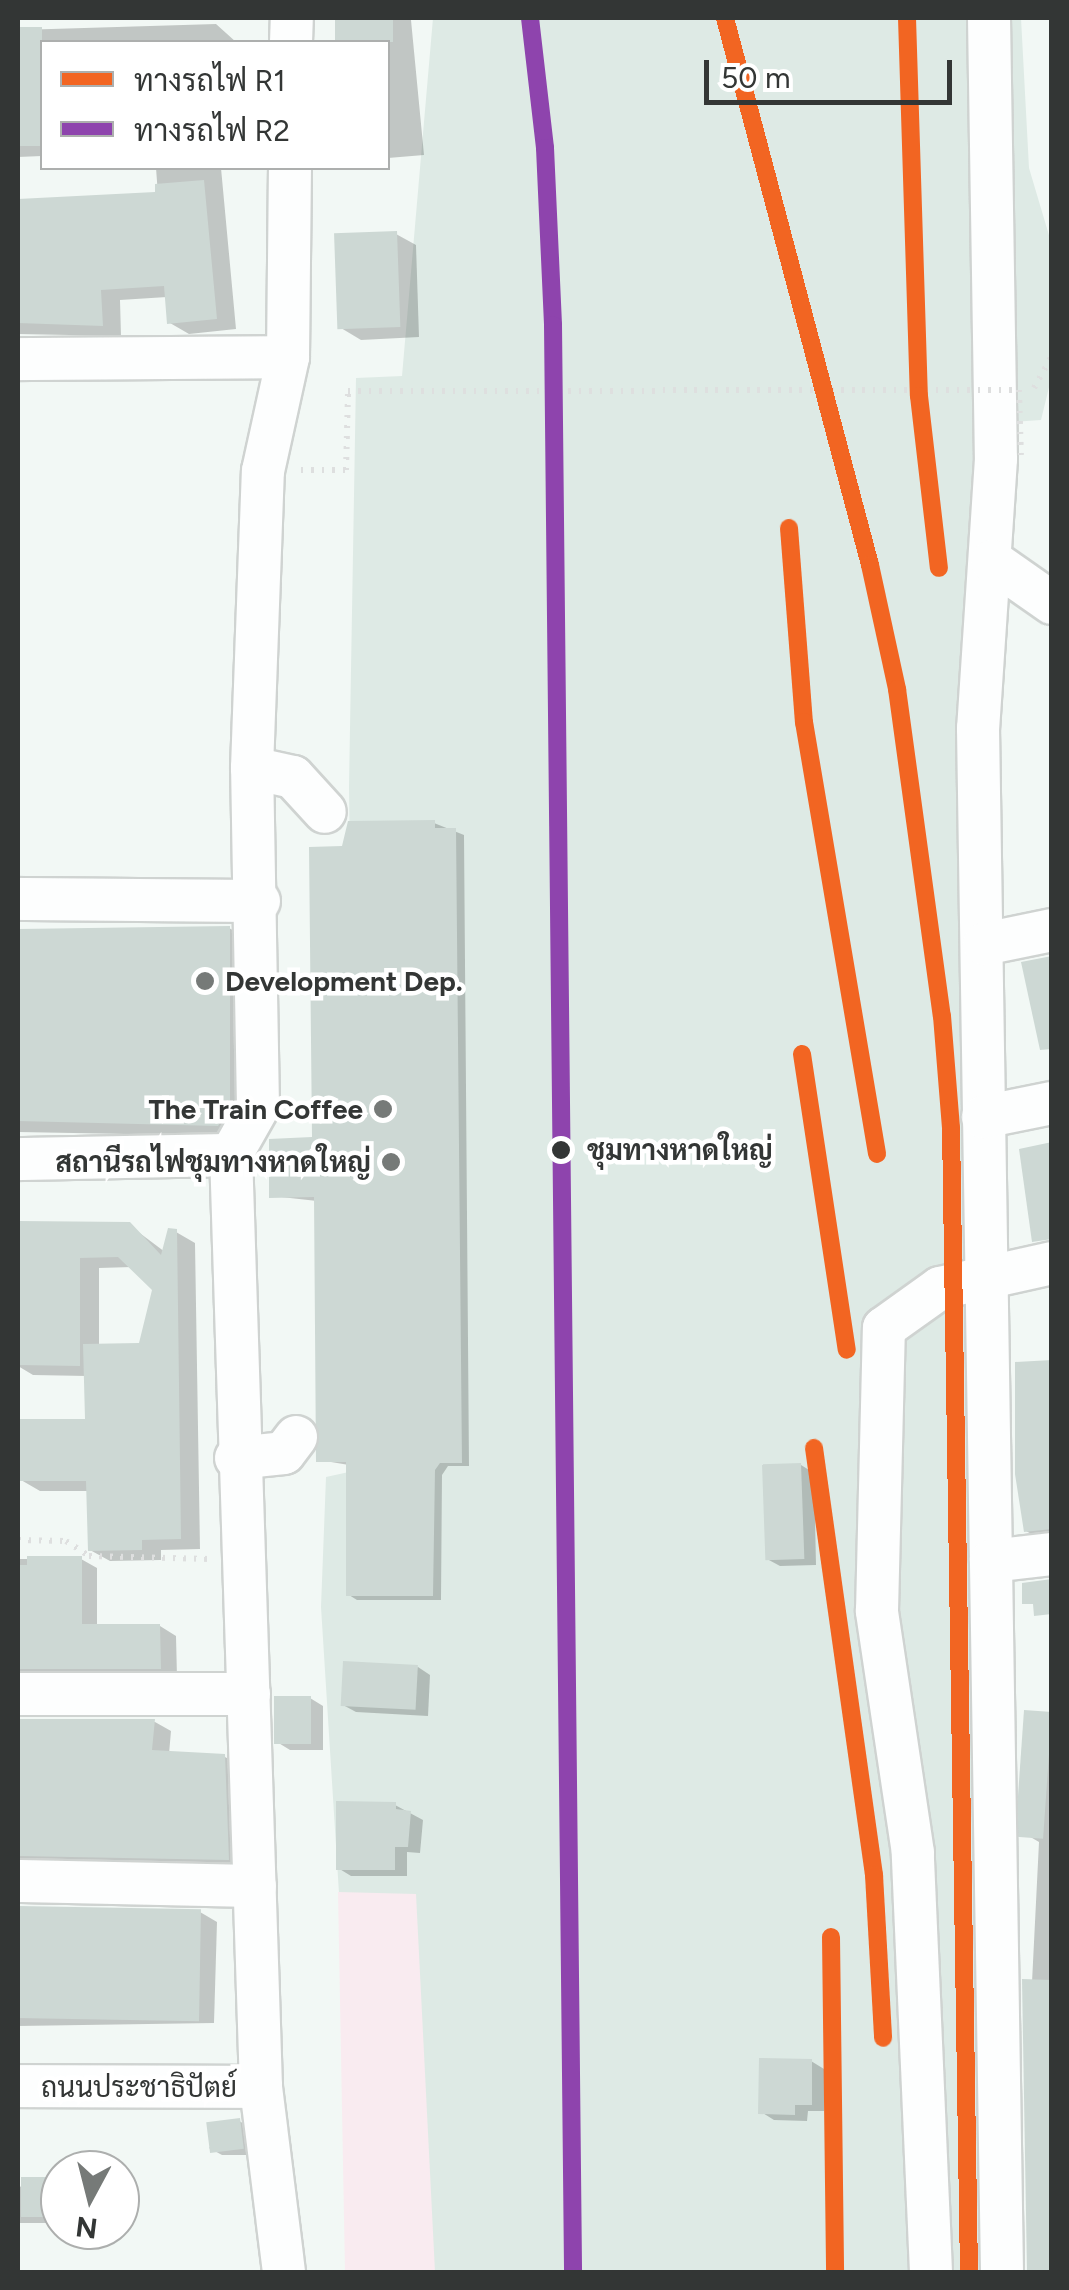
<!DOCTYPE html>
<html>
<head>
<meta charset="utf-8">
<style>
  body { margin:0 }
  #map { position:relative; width:1069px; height:2290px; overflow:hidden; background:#f2f8f5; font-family:Figtree,Sarabun,sans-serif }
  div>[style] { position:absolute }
  .built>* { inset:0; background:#deeae5 }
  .green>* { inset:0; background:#f9ebf0 }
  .shadow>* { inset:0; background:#0003 }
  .building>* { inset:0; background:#cdd8d4; transform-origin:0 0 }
  .path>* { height:6px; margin-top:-3px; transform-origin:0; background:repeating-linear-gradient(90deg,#dedfdf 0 2.5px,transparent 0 10.5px) }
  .roads { filter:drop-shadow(2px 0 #cfd3d1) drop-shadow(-2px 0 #cfd3d1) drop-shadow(0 2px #cfd3d1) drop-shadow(0 -2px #cfd3d1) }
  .minor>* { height:42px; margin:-21px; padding:0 21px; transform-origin:21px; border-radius:21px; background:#fdfefe }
  .path-bridge>* { height:6px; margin-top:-3px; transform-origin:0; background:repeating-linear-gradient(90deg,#dedfdf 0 2.5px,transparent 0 10.5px) }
  .rail-1>* { height:18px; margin:-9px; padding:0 9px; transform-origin:9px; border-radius:9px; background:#f26522 }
  .rail-2>* { height:18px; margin:-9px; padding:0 9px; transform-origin:9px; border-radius:9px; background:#8e44ad }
  .dots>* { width:28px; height:28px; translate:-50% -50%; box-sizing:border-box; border:5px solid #fff; border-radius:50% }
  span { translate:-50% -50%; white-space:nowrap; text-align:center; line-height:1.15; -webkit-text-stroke:9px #fff; paint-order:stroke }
  .poi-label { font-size:28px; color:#333635; font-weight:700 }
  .left { translate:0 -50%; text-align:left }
  .right { translate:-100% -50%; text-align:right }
  .stop-label { font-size:28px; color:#333635; font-weight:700 }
  .street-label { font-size:28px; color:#333635 }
  .frame { position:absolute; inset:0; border:20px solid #333635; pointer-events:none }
  .legend { position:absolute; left:40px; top:40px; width:350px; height:130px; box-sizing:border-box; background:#fff; border:2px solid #adafae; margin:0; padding:12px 18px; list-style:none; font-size:30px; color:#333635 }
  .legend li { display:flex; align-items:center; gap:20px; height:50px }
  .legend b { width:50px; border:2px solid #adafae }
  .north { position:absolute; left:40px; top:2150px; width:100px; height:100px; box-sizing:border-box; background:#fff; border:2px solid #adafae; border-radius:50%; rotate:187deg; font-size:28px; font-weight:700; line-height:40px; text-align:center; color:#333635 }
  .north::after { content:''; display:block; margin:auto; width:35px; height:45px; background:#767a78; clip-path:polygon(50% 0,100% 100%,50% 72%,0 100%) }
  .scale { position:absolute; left:704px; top:60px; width:248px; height:45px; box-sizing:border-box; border:5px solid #333635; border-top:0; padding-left:12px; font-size:30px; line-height:35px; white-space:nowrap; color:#333635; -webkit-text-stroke:8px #fff; paint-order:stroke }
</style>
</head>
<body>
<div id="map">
  <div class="built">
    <div style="clip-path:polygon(433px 18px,1021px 18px,1029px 168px,1051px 242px,1052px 375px,1041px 420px,987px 424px,1000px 2272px,356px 2272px,354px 2132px,321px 1607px,326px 1477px,358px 1470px,349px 787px,356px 378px,402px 376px)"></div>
  </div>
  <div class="green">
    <div style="clip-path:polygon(338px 1892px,416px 1894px,435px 2272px,345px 2272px)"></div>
  </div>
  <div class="shadow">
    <div style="clip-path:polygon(338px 18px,411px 20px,424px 155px,388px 158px,388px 42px,340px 42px)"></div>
    <div style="clip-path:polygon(216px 24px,236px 42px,42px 42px,42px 156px,18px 157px,18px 30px)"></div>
    <div style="clip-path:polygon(156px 168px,221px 168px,236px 329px,189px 334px,170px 323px,167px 297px,120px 300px,121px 336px,18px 334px,18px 201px,158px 195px)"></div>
    <div style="clip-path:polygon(396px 234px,416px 245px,419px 337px,361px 340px,341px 328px)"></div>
    <div style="clip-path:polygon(434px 823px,464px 835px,469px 1466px,448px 1466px,442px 1475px,441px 1600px,357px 1600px,349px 1595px,349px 1465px,319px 1460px,317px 1201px,272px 1196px,315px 1139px,344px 849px)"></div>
    <div style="clip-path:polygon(229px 928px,248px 939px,238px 1136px,18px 1132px,18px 932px)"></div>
    <div style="clip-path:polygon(evenodd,18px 1224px,129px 1225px,165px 1252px,176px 1232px,195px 1243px,200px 1549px,161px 1550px,161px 1560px,110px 1561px,90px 1550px,89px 1491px,40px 1491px,21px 1480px,88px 1421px,87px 1376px,33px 1375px,18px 1366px,18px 1224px,132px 1267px,155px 1289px,141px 1345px,99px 1346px,99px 1268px,132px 1267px)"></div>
    <div style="clip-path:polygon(1052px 1363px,1052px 1539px,1042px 1540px,1026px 1531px)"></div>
    <div style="clip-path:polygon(801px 1465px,814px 1473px,816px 1565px,780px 1566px,767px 1559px)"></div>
    <div style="clip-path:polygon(18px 1559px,81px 1559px,97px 1568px,97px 1627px,160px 1626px,176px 1636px,177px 1677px,18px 1688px)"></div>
    <div style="clip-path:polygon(418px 1667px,430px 1675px,428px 1716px,356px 1712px,343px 1705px)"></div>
    <div style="clip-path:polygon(310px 1698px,323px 1706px,323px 1750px,290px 1750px,277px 1742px)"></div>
    <div style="clip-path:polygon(1052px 1714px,1052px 2272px,1029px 2272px,1025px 1982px,1032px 1982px,1039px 1842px,1027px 1835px)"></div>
    <div style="clip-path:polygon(18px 1722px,155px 1722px,171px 1731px,169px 1754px,225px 1757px,241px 1766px,244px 1868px,18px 1874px)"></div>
    <div style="clip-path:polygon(395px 1805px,423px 1820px,420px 1853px,407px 1852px,407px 1876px,351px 1876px,338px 1868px)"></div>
    <div style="clip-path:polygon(18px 1908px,200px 1912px,217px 1922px,214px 2023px,18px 2026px)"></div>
    <div style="clip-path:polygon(811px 2061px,824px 2069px,824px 2111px,808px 2111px,807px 2121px,774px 2120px,761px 2112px)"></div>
    <div style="clip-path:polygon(239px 2121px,252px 2128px,255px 2155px,222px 2155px,209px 2148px)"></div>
    <div style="clip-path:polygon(60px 2180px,60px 2223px,18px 2223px,18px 2187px)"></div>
  </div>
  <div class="building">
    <div style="left:335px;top:18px;width:58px;height:24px"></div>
    <div style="left:42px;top:27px;width:119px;height:24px;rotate:90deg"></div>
    <div style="clip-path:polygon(204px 180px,217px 319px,167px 324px,164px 286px,101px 290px,103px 326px,18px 323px,18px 199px,155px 192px,155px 184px)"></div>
    <div style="left:397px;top:231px;width:96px;height:63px;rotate:88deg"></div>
    <div style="clip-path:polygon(435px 820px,435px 828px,456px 828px,462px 1463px,440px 1463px,435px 1470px,433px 1596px,346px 1596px,346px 1462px,316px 1462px,314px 1197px,269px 1198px,269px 1139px,312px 1137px,309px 847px,342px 846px,348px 821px)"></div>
    <div style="clip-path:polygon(230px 926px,230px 1107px,218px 1126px,18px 1121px,18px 929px)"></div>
    <div style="clip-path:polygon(1052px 956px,1052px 1049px,1040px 1050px,1021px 962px)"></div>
    <div style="clip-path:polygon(1052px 1142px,1052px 1239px,1032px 1242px,1019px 1149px)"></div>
    <div style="clip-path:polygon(18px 1221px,130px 1222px,161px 1255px,168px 1228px,177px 1229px,181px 1539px,142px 1540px,142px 1550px,88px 1551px,86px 1481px,19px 1481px,18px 1419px,85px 1419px,83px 1344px,139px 1343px,152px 1290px,118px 1257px,80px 1258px,80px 1366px,18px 1365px)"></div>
    <div style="clip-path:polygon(1052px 1360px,1052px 1529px,1024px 1532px,1015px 1474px,1015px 1362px)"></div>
    <div style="left:801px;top:1463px;width:96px;height:39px;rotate:88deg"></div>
    <div style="clip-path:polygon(27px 1556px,82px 1556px,82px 1624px,160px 1624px,161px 1669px,19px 1669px,19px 1565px,27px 1565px)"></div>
    <div style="clip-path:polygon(1052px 1579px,1052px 1614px,1034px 1616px,1033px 1604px,1022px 1604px,1022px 1583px)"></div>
    <div style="left:343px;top:1661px;width:75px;height:45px;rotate:3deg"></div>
    <div style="left:274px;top:1696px;width:37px;height:48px"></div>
    <div style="left:1024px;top:1710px;width:28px;height:127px;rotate:4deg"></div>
    <div style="clip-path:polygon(18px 1719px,155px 1719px,152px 1750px,225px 1754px,229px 1860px,18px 1856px)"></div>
    <div style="clip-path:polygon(336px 1801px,396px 1802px,396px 1809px,411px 1811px,408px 1847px,395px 1847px,395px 1870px,336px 1870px)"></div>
    <div style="left:18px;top:1906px;width:183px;height:112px;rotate:1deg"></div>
    <div style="clip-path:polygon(1022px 1979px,1052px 1980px,1052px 2272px,1027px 2272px)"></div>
    <div style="clip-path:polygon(759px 2058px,812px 2059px,812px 2105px,795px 2105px,795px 2115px,758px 2114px)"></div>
    <div style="left:240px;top:2118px;width:31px;height:34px;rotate:83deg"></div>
    <div style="left:60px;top:2177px;width:40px;height:39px;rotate:90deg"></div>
  </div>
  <div class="path">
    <div style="left:1034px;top:388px;width:38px;rotate:-61deg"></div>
    <div style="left:301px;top:470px;width:45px"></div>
    <div style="left:346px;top:470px;width:79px;rotate:-88.5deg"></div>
    <div style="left:18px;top:1540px;width:48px;rotate:1.2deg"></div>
    <div style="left:66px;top:1541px;width:27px;rotate:33deg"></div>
    <div style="left:89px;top:1556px;width:121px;rotate:1.4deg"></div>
  </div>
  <div class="roads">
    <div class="minor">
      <div style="left:989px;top:18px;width:441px;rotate:89.1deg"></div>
      <div style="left:996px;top:459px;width:270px;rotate:93.8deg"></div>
      <div style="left:978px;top:728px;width:1544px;rotate:89.11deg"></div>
      <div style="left:291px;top:42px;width:24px;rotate:-88deg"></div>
      <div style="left:18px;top:359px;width:270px;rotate:-0.4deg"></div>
      <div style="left:992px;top:561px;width:73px;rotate:35deg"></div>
      <div style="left:252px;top:768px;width:42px;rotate:12.4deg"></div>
      <div style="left:293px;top:777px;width:47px;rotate:47.6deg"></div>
      <div style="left:18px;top:899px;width:241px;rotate:0.5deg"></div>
      <div style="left:984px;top:944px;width:69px;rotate:-11.6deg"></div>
      <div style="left:983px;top:1117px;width:70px;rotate:-11.5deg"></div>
      <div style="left:18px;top:1159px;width:213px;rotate:-1.1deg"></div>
      <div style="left:236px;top:1458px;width:48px;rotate:-5.9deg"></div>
      <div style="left:284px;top:1453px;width:20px;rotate:-53deg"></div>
      <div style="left:991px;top:1561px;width:61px;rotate:-6.5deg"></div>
      <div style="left:18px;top:1694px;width:231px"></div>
      <div style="left:18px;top:1881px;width:237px;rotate:1.2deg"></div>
      <div style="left:18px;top:2086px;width:243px;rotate:0.2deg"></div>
      <div style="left:284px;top:2272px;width:186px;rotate:-97.1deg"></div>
      <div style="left:261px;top:2087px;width:932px;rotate:-91.84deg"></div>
      <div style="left:231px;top:1155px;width:55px;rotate:-60.6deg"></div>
      <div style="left:258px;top:1107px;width:339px;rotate:-91deg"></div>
      <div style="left:252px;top:768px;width:297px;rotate:-87.9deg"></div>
      <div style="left:263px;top:471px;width:117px;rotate:-77.6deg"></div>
      <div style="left:288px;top:357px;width:189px;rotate:-89.4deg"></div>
      <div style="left:931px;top:2272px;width:419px;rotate:-92.5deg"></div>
      <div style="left:913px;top:1853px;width:245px;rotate:-98.5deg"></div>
      <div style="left:877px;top:1611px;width:283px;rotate:-88.6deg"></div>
      <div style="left:884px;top:1328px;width:69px;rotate:-35.5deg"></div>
      <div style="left:940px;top:1288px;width:115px;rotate:-12.6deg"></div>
    </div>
  </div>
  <div class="path-bridge">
    <div style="left:348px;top:391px;width:671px;rotate:-0.09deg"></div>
    <div style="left:1019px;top:390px;width:69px;rotate:88.3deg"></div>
  </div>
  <div class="rail-1">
    <div style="left:725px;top:18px;width:566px;rotate:75.15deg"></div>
    <div style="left:870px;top:565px;width:127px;rotate:77.7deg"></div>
    <div style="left:897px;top:689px;width:330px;rotate:82.2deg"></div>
    <div style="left:942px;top:1016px;width:112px;rotate:85.4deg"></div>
    <div style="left:951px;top:1128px;width:1144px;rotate:89.1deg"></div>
    <div style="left:907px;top:18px;width:378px;rotate:88.2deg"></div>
    <div style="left:919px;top:396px;width:173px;rotate:83.4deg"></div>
    <div style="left:789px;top:528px;width:195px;rotate:85.6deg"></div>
    <div style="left:804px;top:722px;width:438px;rotate:80.4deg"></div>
    <div style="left:802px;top:1054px;width:299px;rotate:81.4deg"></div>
    <div style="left:814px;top:1448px;width:431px;rotate:82deg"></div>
    <div style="left:874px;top:1875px;width:163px;rotate:86.8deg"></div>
    <div style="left:831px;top:1937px;width:335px;rotate:89.3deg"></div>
  </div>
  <div class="rail-2">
    <div style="left:530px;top:18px;width:131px;rotate:83.4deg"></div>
    <div style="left:545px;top:148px;width:177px;rotate:87.4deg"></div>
    <div style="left:553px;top:325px;width:1947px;rotate:89.41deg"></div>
  </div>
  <div class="dots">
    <div style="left:205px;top:981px;background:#767a78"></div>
    <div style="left:383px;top:1109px;background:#767a78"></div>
    <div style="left:561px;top:1150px;background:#333635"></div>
    <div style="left:391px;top:1162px;background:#767a78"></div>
  </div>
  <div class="poi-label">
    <span class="left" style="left:225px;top:981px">Development Dep.</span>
    <span class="right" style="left:363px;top:1109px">The Train Coffee</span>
    <span class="right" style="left:371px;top:1162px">สถานีรถไฟชุมทางหาดใหญ่</span>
  </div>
  <div class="stop-label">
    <span class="left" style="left:587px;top:1150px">ชุมทางหาดใหญ่</span>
  </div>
  <div class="street-label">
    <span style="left:139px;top:2087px">ถนนประชาธิปัตย์</span>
  </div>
  <div class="frame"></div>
  <ul class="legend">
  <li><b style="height:12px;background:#f26522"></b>ทางรถไฟ R1</li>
  <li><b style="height:12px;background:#8e44ad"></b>ทางรถไฟ R2</li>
  </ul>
  <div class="north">N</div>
  <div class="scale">50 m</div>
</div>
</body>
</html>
